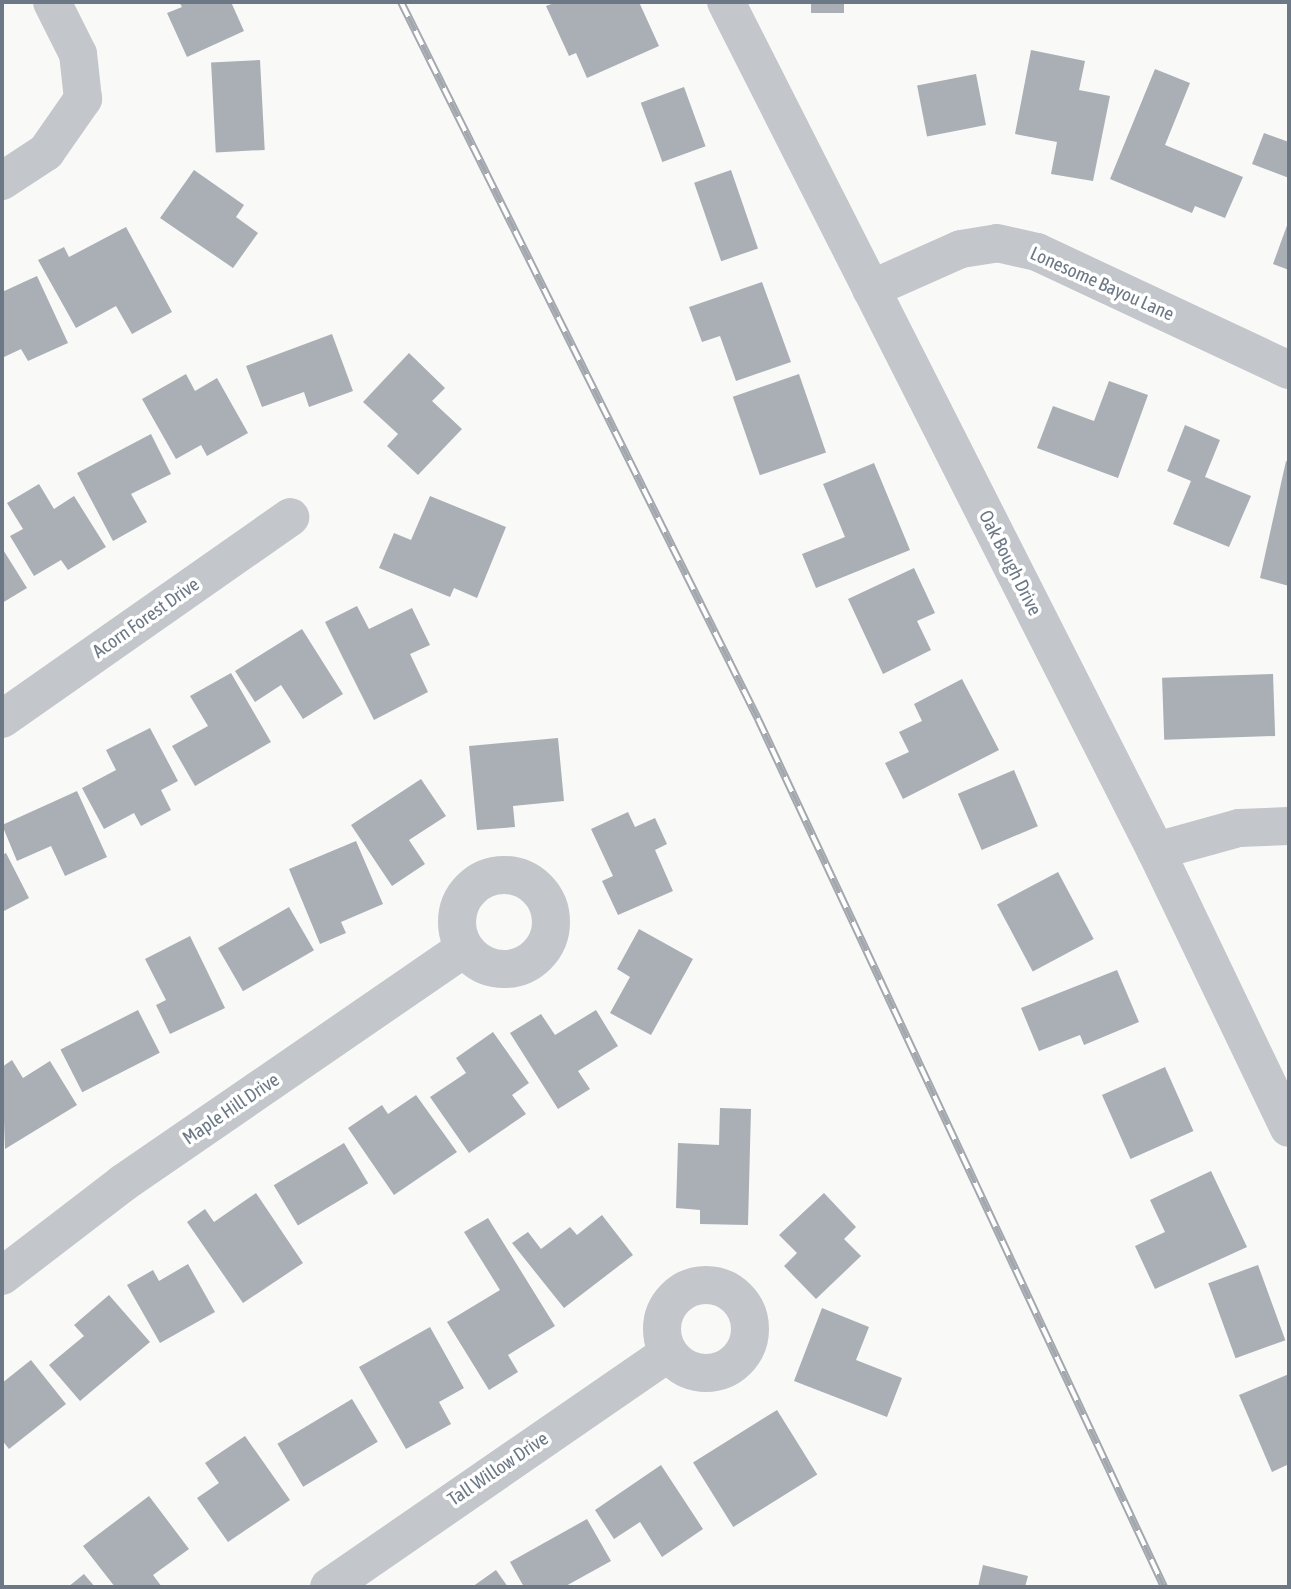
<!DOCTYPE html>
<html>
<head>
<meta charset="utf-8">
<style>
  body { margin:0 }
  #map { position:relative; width:1291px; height:1589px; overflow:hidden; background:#f9f9f7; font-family:"Asap Condensed",sans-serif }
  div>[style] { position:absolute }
  .building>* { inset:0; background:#a9afb5; transform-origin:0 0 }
  .minor>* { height:38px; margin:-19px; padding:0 19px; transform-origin:19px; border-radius:19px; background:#c3c6ca }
  .minor>.ring { margin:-19px; padding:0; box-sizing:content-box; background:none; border:38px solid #c3c6ca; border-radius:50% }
  .rail>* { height:8px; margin-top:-4px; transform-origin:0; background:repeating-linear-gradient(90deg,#fff 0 16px,#a3a8ae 0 32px); box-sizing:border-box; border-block:2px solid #a3a8ae }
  span { translate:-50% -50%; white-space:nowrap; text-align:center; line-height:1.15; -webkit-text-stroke:7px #fff; paint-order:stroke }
  .street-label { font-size:19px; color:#6c7885 }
  .frame { position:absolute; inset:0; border:4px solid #6c7885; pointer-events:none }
</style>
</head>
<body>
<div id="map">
  <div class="building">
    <div style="clip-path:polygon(179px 2px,231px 2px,244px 31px,187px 57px,167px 13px,182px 7px)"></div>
    <div style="clip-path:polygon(557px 2px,639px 2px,659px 46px,587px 78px,576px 53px,569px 56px,546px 6px)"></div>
    <div style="left:811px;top:2px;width:33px;height:11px"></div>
    <div style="clip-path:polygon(1031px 50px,1085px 61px,1079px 90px,1110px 96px,1093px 181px,1051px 174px,1057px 142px,1015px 134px)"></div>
    <div style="left:260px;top:60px;width:90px;height:49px;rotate:87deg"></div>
    <div style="clip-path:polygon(1155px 69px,1190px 83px,1165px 145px,1243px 177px,1225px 218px,1195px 206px,1192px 213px,1110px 179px)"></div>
    <div style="left:976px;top:74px;width:52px;height:60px;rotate:79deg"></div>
    <div style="left:684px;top:87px;width:63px;height:46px;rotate:70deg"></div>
    <div style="clip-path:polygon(1264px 133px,1289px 142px,1289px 178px,1252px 164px)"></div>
    <div style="clip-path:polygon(194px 170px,244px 205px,236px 217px,258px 233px,233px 268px,160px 218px)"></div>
    <div style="left:731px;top:170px;width:83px;height:39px;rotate:71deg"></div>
    <div style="clip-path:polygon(1289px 220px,1289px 270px,1273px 264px)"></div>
    <div style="clip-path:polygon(126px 227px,172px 312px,132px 334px,116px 306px,76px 328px,38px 260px,64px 247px,69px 257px)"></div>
    <div style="clip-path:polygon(37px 276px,68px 343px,28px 361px,21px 349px,2px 358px,2px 292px)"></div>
    <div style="clip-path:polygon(762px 282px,791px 362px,736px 381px,720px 336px,702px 342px,689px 307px)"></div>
    <div style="clip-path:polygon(332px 334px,353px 391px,309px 407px,304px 392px,262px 407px,246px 366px)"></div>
    <div style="clip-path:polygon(409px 353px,445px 388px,432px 401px,462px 429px,418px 475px,387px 446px,398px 434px,363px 402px)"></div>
    <div style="clip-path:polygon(186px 374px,195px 391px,217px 378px,248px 433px,207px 456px,201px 445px,176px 459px,142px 399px)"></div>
    <div style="left:799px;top:374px;width:83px;height:70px;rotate:71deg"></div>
    <div style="clip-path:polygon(1109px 381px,1148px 395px,1118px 478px,1037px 448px,1053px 406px,1094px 421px)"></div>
    <div style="clip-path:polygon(1185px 425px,1220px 440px,1205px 477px,1251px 496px,1229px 547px,1173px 524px,1191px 481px,1167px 471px)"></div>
    <div style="clip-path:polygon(151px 434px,171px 474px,131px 494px,147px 522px,113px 541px,77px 473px)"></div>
    <div style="clip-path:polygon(1286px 461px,1289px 462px,1289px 586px,1260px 578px)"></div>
    <div style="clip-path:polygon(874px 463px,910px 550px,816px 588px,802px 554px,845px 537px,823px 484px)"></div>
    <div style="clip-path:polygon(39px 484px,54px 509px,74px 496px,106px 547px,68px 570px,61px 560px,34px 576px,10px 536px,23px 529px,7px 503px)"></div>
    <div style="clip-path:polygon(430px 496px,506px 527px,477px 598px,454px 588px,450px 597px,379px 568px,394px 533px,411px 540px)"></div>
    <div style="clip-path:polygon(2px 548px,27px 588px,2px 603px)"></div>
    <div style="clip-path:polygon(914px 568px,935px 613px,917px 621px,931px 650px,883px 674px,848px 599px)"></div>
    <div style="clip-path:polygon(357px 606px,369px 629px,412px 608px,430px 645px,410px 654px,428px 692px,374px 720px,325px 622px)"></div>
    <div style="clip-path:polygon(302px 629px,343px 694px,303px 719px,281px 685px,255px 702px,235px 671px)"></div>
    <div style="clip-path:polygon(231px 673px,271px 742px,195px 786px,172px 746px,208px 726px,190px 696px)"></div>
    <div style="left:1273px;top:674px;width:62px;height:111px;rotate:88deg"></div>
    <div style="clip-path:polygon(962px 679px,999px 750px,903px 799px,885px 763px,909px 752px,899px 732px,922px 721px,914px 704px)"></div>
    <div style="clip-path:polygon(150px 728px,178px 781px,161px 790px,171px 810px,141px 826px,134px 813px,104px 829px,82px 788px,116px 770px,106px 750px)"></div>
    <div style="clip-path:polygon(558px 738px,564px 801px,513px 806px,515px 827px,477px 830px,469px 746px)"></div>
    <div style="left:1014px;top:770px;width:61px;height:61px;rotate:67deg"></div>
    <div style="clip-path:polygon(421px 779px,446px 816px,409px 840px,425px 864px,392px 886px,351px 825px)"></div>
    <div style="clip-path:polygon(77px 791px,107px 857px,65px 876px,51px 846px,17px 861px,2px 825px)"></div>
    <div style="clip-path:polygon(628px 812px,635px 827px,655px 818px,667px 844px,655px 850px,673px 891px,618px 915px,602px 881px,613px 876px,591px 829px)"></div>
    <div style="clip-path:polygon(356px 841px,383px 904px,341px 922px,346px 933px,320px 944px,289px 869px)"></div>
    <div style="clip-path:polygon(6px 853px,29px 898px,2px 912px,2px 855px)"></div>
    <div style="left:1058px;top:872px;width:76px;height:69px;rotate:62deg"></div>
    <div style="left:289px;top:907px;width:50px;height:82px;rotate:60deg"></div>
    <div style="clip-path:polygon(639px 929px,693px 959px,651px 1035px,610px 1013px,630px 977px,617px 969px)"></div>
    <div style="clip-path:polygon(190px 936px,225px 1008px,170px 1034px,156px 1005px,166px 1000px,145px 959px)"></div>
    <div style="clip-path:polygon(1117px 970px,1139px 1022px,1084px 1045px,1080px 1035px,1039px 1051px,1021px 1008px)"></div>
    <div style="left:138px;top:1010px;width:48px;height:87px;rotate:63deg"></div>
    <div style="clip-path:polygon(596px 1010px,618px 1046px,578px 1071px,590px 1089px,558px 1109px,510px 1033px,541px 1014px,555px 1035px)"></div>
    <div style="clip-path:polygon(493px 1032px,529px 1083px,512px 1095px,526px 1114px,469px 1153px,430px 1097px,466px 1073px,456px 1058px)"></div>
    <div style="clip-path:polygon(12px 1060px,23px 1078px,50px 1061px,77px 1105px,5px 1149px,2px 1067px)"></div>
    <div style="left:1165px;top:1067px;width:70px;height:69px;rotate:66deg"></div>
    <div style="clip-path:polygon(416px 1095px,457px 1152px,394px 1195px,348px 1128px,382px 1105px,388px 1114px)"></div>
    <div style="clip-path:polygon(720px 1108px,751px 1109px,748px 1225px,700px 1224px,700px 1210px,676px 1208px,678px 1143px,719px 1145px)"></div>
    <div style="left:344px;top:1143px;width:47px;height:82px;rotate:59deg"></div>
    <div style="clip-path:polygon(1211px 1171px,1247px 1247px,1155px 1289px,1135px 1246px,1165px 1232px,1150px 1200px)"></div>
    <div style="clip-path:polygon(256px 1193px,303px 1263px,243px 1303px,187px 1222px,205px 1209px,214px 1222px)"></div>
    <div style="clip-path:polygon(824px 1193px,856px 1227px,844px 1239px,861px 1256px,816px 1299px,784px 1266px,797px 1253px,779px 1235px)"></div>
    <div style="clip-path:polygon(602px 1215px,633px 1255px,564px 1308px,512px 1243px,528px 1232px,541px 1249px,570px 1227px,577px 1235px)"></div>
    <div style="clip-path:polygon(488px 1218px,555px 1326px,508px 1355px,518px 1372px,489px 1390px,447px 1322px,500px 1290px,464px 1232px)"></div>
    <div style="clip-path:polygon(188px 1264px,215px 1312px,160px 1343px,127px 1285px,153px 1270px,159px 1281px)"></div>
    <div style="left:1258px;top:1265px;width:80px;height:53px;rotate:70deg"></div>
    <div style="clip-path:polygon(109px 1295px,150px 1342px,80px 1401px,49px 1365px,84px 1336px,74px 1325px)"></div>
    <div style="clip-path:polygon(822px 1308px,869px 1327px,856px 1360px,902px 1378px,887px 1417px,794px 1381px)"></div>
    <div style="clip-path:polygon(430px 1327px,464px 1388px,439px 1402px,451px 1424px,406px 1449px,359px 1367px)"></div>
    <div style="clip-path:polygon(31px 1360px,66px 1404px,9px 1449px,2px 1440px,2px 1383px)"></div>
    <div style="clip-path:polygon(1289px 1374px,1289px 1464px,1272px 1472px,1239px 1395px)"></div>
    <div style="left:352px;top:1399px;width:50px;height:87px;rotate:59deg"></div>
    <div style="left:777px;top:1410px;width:76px;height:99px;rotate:58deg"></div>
    <div style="clip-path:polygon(245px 1436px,290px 1500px,228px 1542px,197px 1498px,219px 1483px,205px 1463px)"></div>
    <div style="clip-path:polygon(661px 1465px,703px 1529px,662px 1557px,640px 1522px,614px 1539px,595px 1510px)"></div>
    <div style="clip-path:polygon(149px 1496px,189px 1549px,153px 1575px,162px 1587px,115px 1587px,83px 1546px)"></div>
    <div style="clip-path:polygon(587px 1519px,611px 1561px,564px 1587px,524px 1587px,510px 1562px)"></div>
    <div style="clip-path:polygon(983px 1565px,1028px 1576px,1025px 1587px,978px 1587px)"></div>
    <div style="clip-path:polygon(496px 1570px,508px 1587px,472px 1587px)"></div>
    <div style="clip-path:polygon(84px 1574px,95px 1587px,68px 1587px)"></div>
  </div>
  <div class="minor">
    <div style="left:726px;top:2px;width:952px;rotate:63.14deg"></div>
    <div style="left:1156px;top:851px;width:307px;rotate:64.4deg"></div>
    <div style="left:2px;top:181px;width:53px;rotate:-33.4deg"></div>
    <div style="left:46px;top:152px;width:65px;rotate:-55.1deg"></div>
    <div style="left:83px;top:99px;width:45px;rotate:-96.3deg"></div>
    <div style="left:78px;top:54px;width:58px;rotate:-116.6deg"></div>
    <div style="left:871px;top:289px;width:98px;rotate:-24deg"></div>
    <div style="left:961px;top:249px;width:36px;rotate:-9deg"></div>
    <div style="left:997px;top:243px;width:41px;rotate:12.7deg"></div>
    <div style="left:1037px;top:252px;width:278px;rotate:25.1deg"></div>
    <div style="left:2px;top:719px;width:352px;rotate:-35deg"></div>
    <div style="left:1156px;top:851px;width:86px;rotate:-15.5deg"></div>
    <div style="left:1239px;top:828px;width:50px;rotate:-2.3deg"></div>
    <div class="ring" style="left:457px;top:875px;width:56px;height:56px"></div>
    <div style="left:2px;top:1276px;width:153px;rotate:-37.5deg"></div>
    <div style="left:123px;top:1183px;width:414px;rotate:-34.5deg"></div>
    <div class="ring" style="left:662px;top:1285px;width:50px;height:50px"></div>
    <div style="left:329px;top:1587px;width:412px;rotate:-34.6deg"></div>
  </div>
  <div class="rail">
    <div style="left:401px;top:2px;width:801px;rotate:63.53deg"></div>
    <div style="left:758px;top:719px;width:958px;rotate:64.93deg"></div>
  </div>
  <div class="street-label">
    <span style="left:1102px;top:284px;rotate:24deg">Lonesome Bayou Lane</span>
    <span style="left:1010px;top:563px;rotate:63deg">Oak Bough Drive</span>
    <span style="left:146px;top:618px;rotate:-35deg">Acorn Forest Drive</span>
    <span style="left:231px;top:1109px;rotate:-34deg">Maple Hill Drive</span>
    <span style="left:498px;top:1469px;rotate:-34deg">Tall Willow Drive</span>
  </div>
  <div class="frame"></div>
</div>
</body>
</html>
